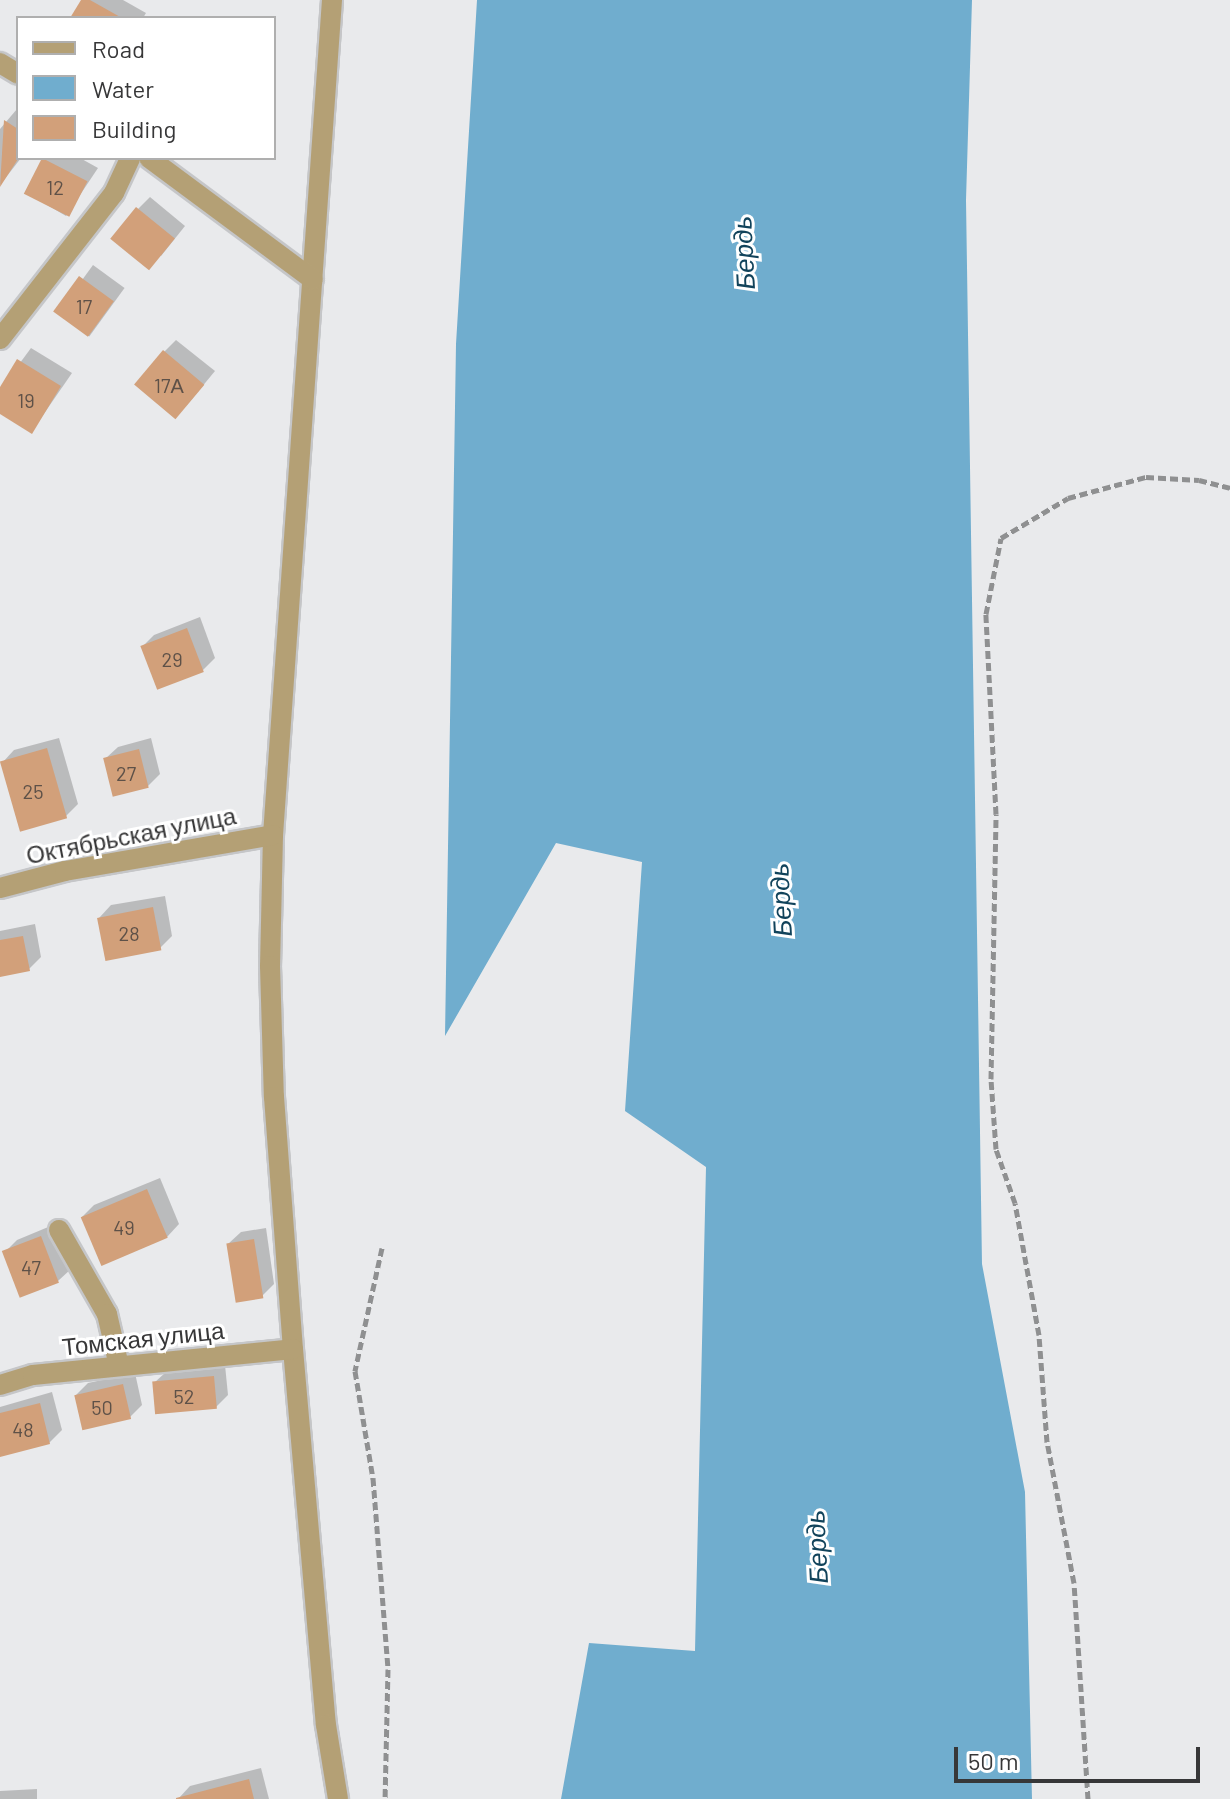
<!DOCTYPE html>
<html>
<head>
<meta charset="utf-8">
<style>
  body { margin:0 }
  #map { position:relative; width:1230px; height:1799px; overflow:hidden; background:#e9eaec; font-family:Barlow,sans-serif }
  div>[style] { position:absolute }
  .water>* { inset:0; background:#70adce }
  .shadow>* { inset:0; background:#0003; transform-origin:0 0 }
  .building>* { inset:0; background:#d2a07a; transform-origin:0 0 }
  .path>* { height:5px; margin-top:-2.5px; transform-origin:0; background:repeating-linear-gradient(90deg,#8f9091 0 8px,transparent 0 12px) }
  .roads { filter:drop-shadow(2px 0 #c5c6c8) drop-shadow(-2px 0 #c5c6c8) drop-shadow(0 2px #c5c6c8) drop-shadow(0 -2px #c5c6c8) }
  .minor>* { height:20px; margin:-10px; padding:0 10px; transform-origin:10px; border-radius:10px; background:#b4a075 }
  span { translate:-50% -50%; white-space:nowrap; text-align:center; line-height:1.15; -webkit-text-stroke:6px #fff; paint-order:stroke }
  .number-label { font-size:20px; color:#5e5148 }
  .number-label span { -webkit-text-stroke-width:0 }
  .street-label { font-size:24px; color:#373738 }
  .water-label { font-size:26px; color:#11435b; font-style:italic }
  .legend { position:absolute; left:16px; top:16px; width:260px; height:144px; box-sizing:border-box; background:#fff; border:2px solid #afafaf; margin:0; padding:10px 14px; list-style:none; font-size:24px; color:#373738 }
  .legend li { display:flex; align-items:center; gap:16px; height:40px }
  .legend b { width:40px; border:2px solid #afafaf }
  .scale { position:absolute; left:954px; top:1747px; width:246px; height:36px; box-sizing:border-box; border:4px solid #373738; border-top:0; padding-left:10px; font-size:24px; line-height:28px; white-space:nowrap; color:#373738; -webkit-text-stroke:6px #fff; paint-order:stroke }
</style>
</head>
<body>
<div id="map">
  <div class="water">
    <div style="clip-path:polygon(477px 0,972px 0,966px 200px,982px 1264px,1025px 1492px,1032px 1799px,561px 1799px,589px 1643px,695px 1651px,706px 1167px,625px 1111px,642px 862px,556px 843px,445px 1036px,456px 344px)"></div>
  </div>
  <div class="shadow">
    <div style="clip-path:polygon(83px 0,123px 0,146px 13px,143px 18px,73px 18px)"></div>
    <div style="clip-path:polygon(17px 109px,21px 158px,0 185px,0 129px)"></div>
    <div style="clip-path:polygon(45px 158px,80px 158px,98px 168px,66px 216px,25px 192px)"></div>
    <div style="clip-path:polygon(150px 197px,185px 226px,161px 256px,138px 209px)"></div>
    <div style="left:93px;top:265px;width:39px;height:60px;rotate:36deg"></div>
    <div style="clip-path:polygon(176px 340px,215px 371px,187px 405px,164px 352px)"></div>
    <div style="clip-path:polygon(31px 348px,72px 373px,32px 431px,0 412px,0 390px)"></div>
    <div style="clip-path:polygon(200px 617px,215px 658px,203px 670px,142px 647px,154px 635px)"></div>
    <div style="clip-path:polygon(59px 738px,78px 804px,66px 816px,2px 763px,14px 750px)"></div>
    <div style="clip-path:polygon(151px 738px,160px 774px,148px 786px,105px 759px,118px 747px)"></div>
    <div style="clip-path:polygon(165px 896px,172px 936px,160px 948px,99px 918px,111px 905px)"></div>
    <div style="clip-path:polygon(35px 924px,41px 957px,29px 969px,0 975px,0 931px)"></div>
    <div style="clip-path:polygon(160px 1178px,179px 1224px,167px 1237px,82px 1217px,94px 1205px)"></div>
    <div style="clip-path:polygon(53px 1225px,71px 1269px,58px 1281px,22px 1296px,5px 1252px,17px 1240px)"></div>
    <div style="clip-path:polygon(266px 1228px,274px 1284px,262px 1296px,228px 1244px,241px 1232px)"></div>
    <div style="clip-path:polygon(225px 1365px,228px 1395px,216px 1407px,154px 1383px,167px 1371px)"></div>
    <div style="clip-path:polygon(135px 1373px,142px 1405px,130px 1417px,76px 1395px,88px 1383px)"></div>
    <div style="clip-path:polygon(52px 1392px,62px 1430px,49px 1443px,0 1455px,0 1407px)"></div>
    <div style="clip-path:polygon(261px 1768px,269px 1799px,178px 1799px,190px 1786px)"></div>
    <div style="clip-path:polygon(37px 1789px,37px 1799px,0 1799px,0 1791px)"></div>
  </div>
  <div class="building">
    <div style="clip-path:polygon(81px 0,90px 0,122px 18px,70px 18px)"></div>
    <div style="clip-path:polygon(4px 120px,18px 129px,18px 159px,0 187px)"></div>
    <div style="left:42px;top:158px;width:51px;height:40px;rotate:27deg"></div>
    <div style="left:136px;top:207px;width:50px;height:41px;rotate:39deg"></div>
    <div style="left:79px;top:276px;width:43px;height:44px;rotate:36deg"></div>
    <div style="left:163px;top:350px;width:54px;height:45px;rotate:40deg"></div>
    <div style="clip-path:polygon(17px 359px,61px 386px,32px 434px,0 414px,0 387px)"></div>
    <div style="left:187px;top:628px;width:47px;height:50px;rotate:69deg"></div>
    <div style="left:47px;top:748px;width:73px;height:49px;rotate:74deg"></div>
    <div style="left:139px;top:749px;width:40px;height:37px;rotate:76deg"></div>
    <div style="left:153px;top:907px;width:44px;height:57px;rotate:79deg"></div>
    <div style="clip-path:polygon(23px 936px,30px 971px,0 977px,0 940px)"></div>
    <div style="left:147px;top:1189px;width:53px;height:72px;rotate:67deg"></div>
    <div style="left:41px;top:1236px;width:50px;height:42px;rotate:69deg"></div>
    <div style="left:254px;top:1239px;width:60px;height:28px;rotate:81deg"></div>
    <div style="left:214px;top:1376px;width:33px;height:62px;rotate:85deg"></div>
    <div style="left:123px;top:1384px;width:36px;height:50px;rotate:77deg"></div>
    <div style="clip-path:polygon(40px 1403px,50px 1444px,0 1457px,0 1413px)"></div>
    <div style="clip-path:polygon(249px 1779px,254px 1799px,176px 1799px,176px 1798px)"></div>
  </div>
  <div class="path">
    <div style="left:382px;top:1248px;width:126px;rotate:102.4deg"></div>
    <div style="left:355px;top:1371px;width:109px;rotate:80.5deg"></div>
    <div style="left:373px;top:1478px;width:192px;rotate:85.5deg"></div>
    <div style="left:388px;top:1669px;width:130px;rotate:91.3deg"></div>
    <div style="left:1088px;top:1799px;width:216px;rotate:-93.7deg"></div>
    <div style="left:1074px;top:1583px;width:144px;rotate:-100.8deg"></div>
    <div style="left:1047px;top:1442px;width:107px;rotate:-94.3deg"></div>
    <div style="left:1039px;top:1335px;width:134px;rotate:-100.3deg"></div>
    <div style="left:1015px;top:1203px;width:57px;rotate:-109.4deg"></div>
    <div style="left:996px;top:1149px;width:70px;rotate:-94.1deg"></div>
    <div style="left:991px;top:1079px;width:265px;rotate:-88.9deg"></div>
    <div style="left:996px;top:814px;width:200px;rotate:-92.9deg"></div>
    <div style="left:986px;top:614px;width:77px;rotate:-78.8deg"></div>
    <div style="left:1001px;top:538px;width:78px;rotate:-30.8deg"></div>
    <div style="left:1068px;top:498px;width:81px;rotate:-15.1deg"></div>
    <div style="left:1146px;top:477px;width:53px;rotate:3.2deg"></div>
    <div style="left:1199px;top:480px;width:32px;rotate:14deg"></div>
  </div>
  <div class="roads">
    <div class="minor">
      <div style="left:332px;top:0;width:837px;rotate:94.04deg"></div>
      <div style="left:273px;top:835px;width:131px;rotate:91.3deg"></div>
      <div style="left:270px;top:966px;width:131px;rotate:88.3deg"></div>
      <div style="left:274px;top:1097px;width:253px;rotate:85.7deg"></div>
      <div style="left:293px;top:1349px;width:377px;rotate:85deg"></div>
      <div style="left:326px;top:1725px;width:75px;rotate:80.8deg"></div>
      <div style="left:0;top:63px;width:21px;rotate:31deg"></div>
      <div style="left:149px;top:158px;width:204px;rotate:36.6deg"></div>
      <div style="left:0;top:339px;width:185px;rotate:-52deg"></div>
      <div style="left:114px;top:193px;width:38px;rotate:-65deg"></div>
      <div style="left:0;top:888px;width:67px;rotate:-14.7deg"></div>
      <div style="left:65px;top:871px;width:211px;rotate:-9.8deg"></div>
      <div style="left:59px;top:1230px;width:97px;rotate:60.3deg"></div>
      <div style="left:107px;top:1314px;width:53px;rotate:77deg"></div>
      <div style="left:0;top:1385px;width:34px;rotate:-17deg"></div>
      <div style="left:33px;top:1375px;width:261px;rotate:-5.7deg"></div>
    </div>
  </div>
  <div class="number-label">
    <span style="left:55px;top:187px">12</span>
    <span style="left:84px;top:306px">17</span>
    <span style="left:169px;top:385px">17А</span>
    <span style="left:26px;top:400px">19</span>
    <span style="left:172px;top:659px">29</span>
    <span style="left:126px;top:773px">27</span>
    <span style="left:33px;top:791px">25</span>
    <span style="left:129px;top:933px">28</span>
    <span style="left:124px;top:1227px">49</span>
    <span style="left:31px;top:1267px">47</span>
    <span style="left:184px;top:1396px">52</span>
    <span style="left:102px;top:1407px">50</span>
    <span style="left:23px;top:1429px">48</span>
  </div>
  <div class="street-label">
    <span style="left:131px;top:835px;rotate:-11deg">Октябрьская улица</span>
    <span style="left:143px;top:1338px;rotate:-6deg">Томская улица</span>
  </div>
  <div class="water-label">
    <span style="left:743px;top:253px;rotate:-93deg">Бердь</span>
    <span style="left:780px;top:900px;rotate:-93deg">Бердь</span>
    <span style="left:816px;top:1547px;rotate:-93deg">Бердь</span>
  </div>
  <ul class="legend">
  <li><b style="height:10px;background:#b4a075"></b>Road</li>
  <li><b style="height:22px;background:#70adce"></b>Water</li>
  <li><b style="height:22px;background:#d2a07a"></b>Building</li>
  </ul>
  <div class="scale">50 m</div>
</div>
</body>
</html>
